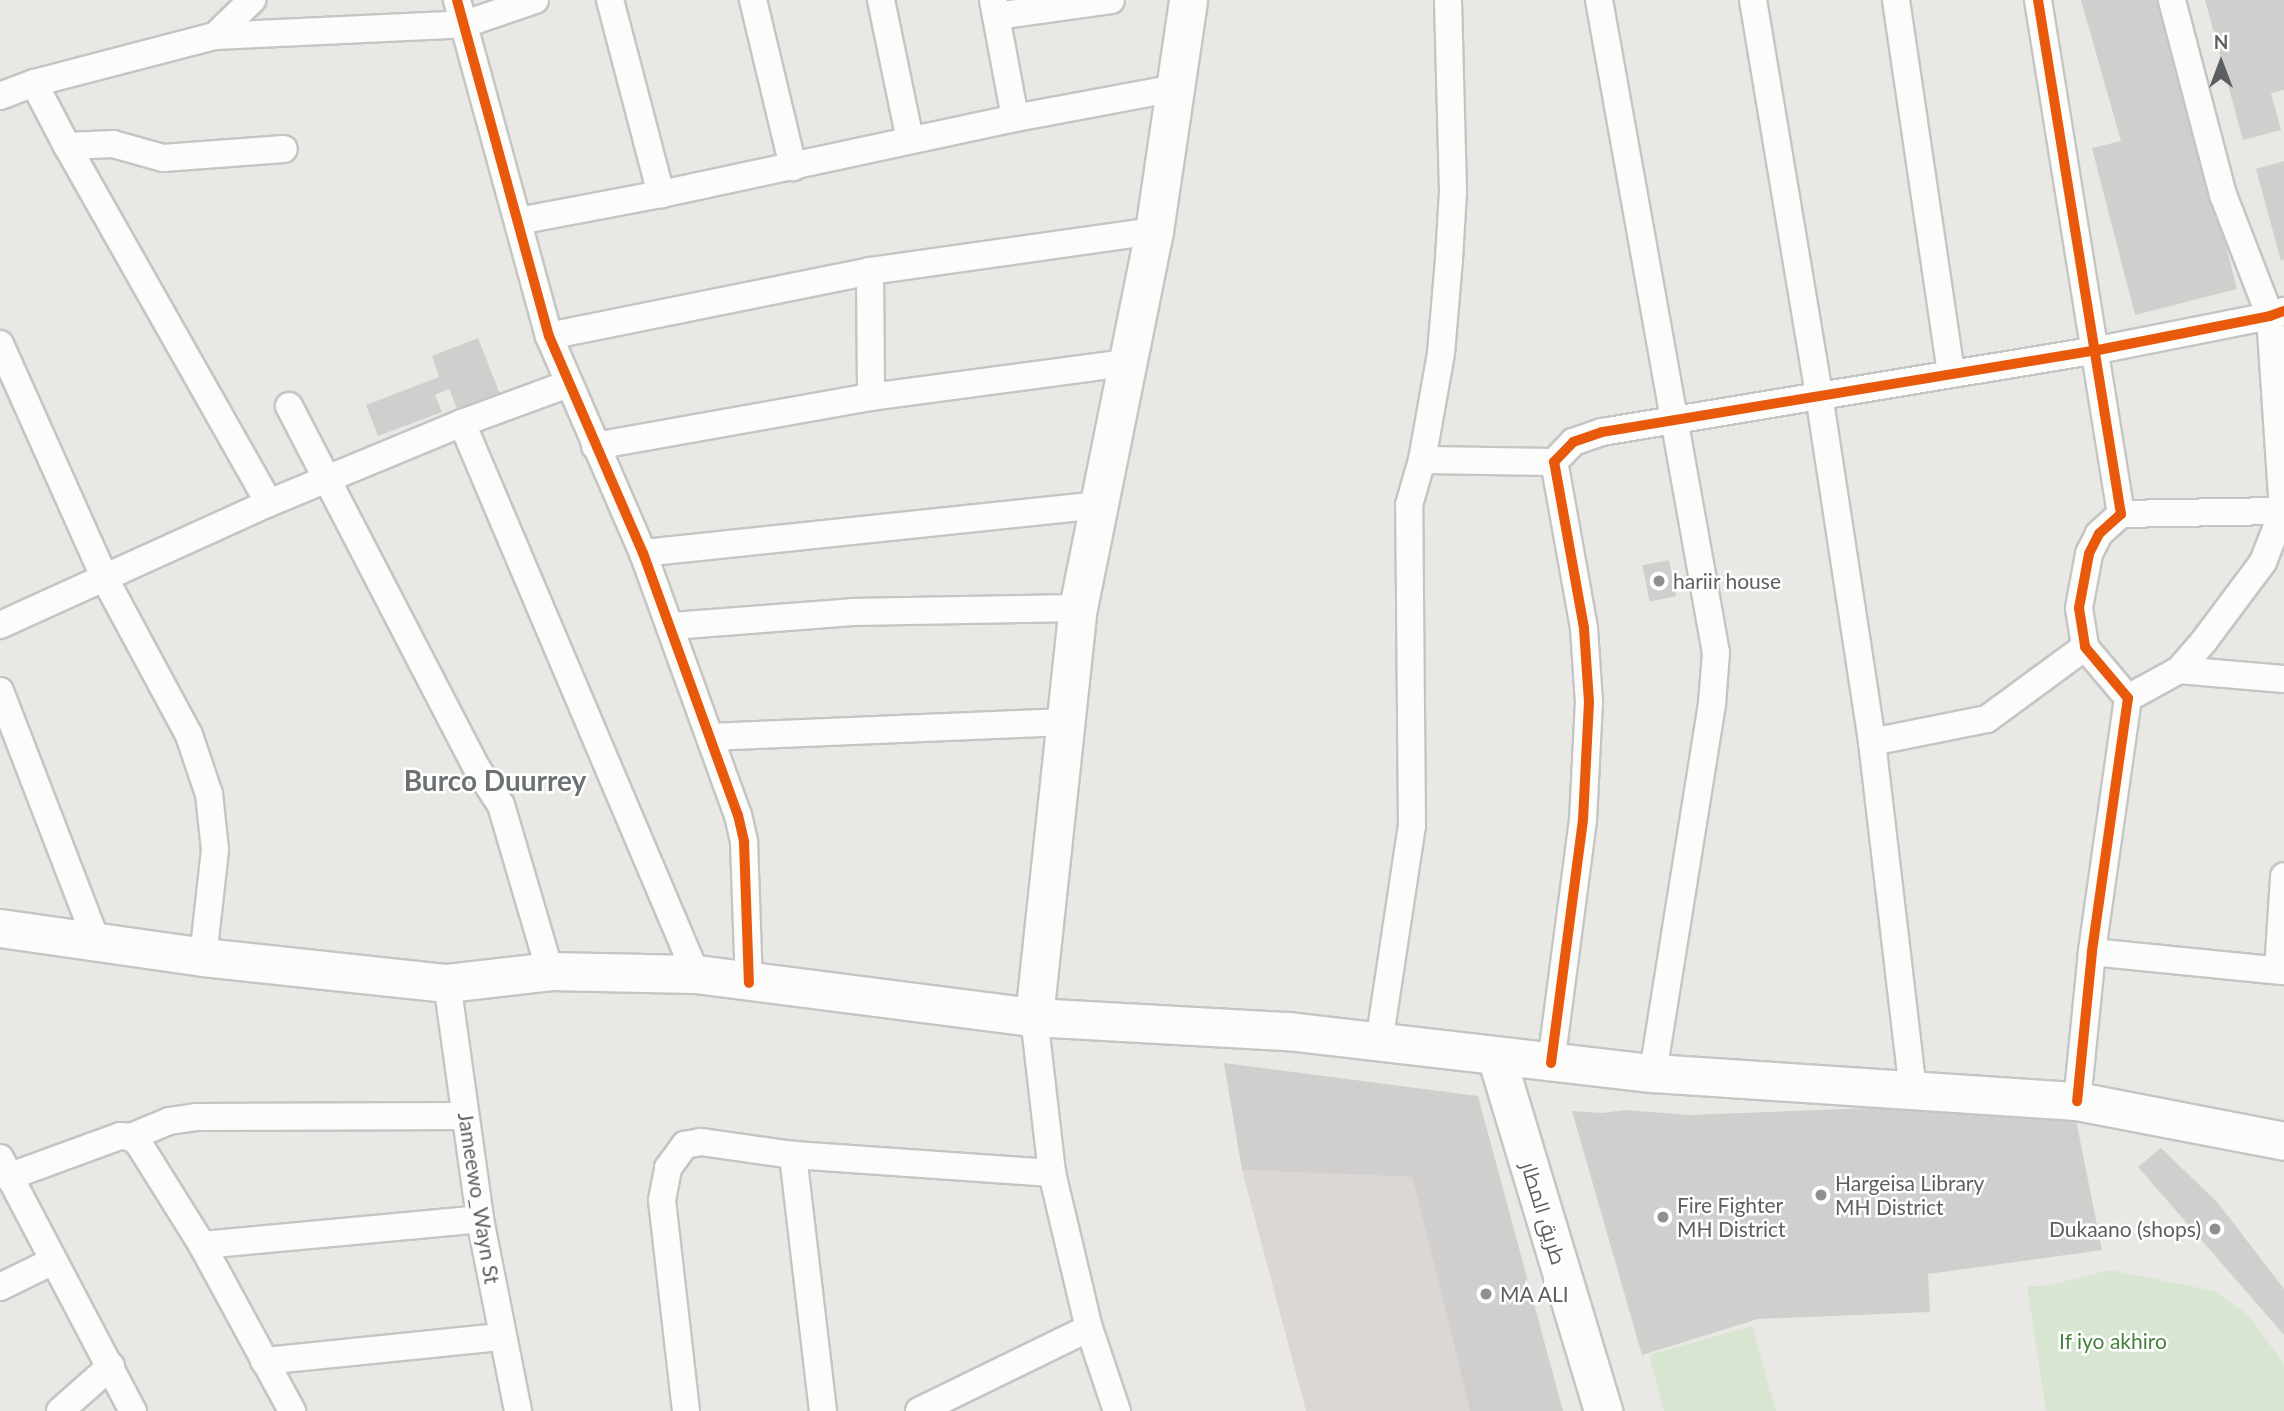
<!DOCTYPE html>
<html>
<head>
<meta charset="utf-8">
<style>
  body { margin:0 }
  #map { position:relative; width:2284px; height:1411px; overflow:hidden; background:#eae8e5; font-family:Lato,Cairo,sans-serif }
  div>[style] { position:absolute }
  .industrial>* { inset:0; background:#dad7d5 }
  .green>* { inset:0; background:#d7e5d1 }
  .building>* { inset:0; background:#d1cfce; transform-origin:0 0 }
  .roads { filter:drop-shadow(2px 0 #c4c5c5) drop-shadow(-2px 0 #c4c5c5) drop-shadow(0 2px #c4c5c5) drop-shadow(0 -2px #c4c5c5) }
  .street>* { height:26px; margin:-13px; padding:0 13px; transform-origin:13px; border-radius:13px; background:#fcfcfb }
  .secondary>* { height:37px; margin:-18.5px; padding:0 18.5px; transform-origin:18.5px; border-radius:18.5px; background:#fcfcfb }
  .cycleway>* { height:10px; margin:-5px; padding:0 5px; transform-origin:5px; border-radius:5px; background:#e8590c }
  .dots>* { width:19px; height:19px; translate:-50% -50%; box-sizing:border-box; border:4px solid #fff; border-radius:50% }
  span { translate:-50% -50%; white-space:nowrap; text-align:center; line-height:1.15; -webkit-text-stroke:5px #fff; paint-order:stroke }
  .poi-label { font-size:21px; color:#5b5f62 }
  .left { translate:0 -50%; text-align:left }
  .right { translate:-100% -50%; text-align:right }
  .street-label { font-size:21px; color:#5b5f62 }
  .park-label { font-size:21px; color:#44803c }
  .district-label { font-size:28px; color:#6c7174; font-weight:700 }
  .north { position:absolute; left:2186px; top:28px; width:70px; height:70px; -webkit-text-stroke:5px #fff; paint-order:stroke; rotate:0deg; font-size:19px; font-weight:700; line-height:28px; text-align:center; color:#5b5f62 }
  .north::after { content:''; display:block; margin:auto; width:24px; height:32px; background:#5b5f62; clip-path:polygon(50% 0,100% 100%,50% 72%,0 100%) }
</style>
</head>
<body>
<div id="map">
  <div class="industrial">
    <div style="clip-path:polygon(1242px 1170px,1412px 1177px,1470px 1411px,1306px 1411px)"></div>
  </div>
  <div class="green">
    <div style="clip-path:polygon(2110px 1270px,2214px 1291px,2248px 1315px,2284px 1364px,2284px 1411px,2046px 1411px,2027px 1286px,2046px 1286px)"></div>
    <div style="clip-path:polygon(1752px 1326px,1776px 1411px,1664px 1411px,1649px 1355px)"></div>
  </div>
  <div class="building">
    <div style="clip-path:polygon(2081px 0,2156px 0,2194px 122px,2237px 289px,2135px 315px,2092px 148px,2121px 141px)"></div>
    <div style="clip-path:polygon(2205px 0,2284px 0,2284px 90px,2271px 93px,2281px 130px,2243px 140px)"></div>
    <div style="clip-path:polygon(2284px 161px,2284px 260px,2281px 261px,2256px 169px)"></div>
    <div style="clip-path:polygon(478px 338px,500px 394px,458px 411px,449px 389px,435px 395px,442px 412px,378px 436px,366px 405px,439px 377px,432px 356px)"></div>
    <div style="left:1669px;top:560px;width:37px;height:27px;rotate:79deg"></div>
    <div style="clip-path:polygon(1224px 1063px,1478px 1096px,1563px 1411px,1470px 1411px,1412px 1177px,1242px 1170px)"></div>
    <div style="clip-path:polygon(1921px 1106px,2076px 1120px,2102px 1250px,1928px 1274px,1930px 1312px,1758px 1319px,1642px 1355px,1572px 1111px,1602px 1113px,1626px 1110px,1689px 1115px)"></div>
    <div style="clip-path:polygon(2161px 1148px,2218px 1203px,2284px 1289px,2284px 1335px,2138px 1167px)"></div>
  </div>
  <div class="roads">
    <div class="street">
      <div style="left:457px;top:0;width:348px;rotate:74.7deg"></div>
      <div style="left:549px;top:336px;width:236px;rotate:66.6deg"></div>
      <div style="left:643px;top:553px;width:279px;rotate:70.1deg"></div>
      <div style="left:738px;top:815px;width:28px;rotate:77deg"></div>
      <div style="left:744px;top:842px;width:141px;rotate:88deg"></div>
      <div style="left:610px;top:0;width:201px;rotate:75.3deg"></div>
      <div style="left:753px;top:0;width:172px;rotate:76.5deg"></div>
      <div style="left:881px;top:0;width:143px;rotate:78.3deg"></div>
      <div style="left:993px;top:0;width:120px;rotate:79.4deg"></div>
      <div style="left:1599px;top:0;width:663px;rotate:79.84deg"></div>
      <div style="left:1716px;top:653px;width:51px;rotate:94.5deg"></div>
      <div style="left:1712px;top:704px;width:374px;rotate:99.1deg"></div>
      <div style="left:1753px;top:0;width:400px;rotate:80.5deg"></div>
      <div style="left:1819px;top:395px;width:351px;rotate:81.3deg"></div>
      <div style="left:1872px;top:742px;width:351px;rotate:83.3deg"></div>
      <div style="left:1896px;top:0;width:378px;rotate:81.6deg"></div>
      <div style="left:2038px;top:0;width:521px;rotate:80.83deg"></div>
      <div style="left:2121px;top:514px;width:30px;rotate:138deg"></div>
      <div style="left:2099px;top:534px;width:22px;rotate:117deg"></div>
      <div style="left:2089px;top:554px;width:55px;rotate:100.5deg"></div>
      <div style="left:2079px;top:608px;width:39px;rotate:81deg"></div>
      <div style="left:2085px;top:647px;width:67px;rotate:49.9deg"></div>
      <div style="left:2128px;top:698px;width:257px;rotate:98.1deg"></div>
      <div style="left:2092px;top:952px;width:150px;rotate:95.7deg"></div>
      <div style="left:996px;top:16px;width:116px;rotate:-7.9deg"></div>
      <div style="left:215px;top:36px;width:52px;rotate:-44.2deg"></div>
      <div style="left:34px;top:83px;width:71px;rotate:62.4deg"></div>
      <div style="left:67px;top:146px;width:46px;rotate:-2.5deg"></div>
      <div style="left:113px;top:144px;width:52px;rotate:15.6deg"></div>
      <div style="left:163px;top:158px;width:121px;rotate:-4.3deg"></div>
      <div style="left:0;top:96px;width:36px;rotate:-21deg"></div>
      <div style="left:34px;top:83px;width:187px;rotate:-14.6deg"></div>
      <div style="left:215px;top:36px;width:250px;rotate:-2.7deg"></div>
      <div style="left:465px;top:24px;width:74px;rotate:-18.9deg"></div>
      <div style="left:67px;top:146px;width:410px;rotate:60.5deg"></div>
      <div style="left:518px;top:221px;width:146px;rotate:-10.7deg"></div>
      <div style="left:661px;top:194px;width:362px;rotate:-12.1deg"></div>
      <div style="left:1015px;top:118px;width:164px;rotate:-10.6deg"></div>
      <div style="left:870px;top:271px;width:126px;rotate:89.5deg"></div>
      <div style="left:549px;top:336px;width:328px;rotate:-11.4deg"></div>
      <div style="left:870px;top:271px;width:287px;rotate:-8deg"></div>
      <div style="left:0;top:344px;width:257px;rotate:65.9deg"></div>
      <div style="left:105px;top:579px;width:177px;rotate:61.7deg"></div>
      <div style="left:189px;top:735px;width:62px;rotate:71.3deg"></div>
      <div style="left:209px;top:794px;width:56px;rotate:83.9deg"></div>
      <div style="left:215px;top:850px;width:108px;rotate:96.4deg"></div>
      <div style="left:289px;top:406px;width:410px;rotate:62.6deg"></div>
      <div style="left:478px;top:770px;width:42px;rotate:56.7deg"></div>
      <div style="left:501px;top:805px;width:173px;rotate:73.6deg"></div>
      <div style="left:462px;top:423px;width:599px;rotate:66.99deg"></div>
      <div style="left:595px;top:446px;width:280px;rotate:-10.1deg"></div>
      <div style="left:871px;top:397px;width:256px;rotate:-7.6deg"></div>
      <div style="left:1422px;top:460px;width:132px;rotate:0.9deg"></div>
      <div style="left:2121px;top:514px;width:163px;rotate:-1.1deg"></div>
      <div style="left:643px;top:553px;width:458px;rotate:-6deg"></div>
      <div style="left:0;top:625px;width:295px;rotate:-24.4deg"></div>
      <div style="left:269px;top:503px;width:209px;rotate:-22.5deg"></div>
      <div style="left:462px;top:423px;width:113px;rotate:-20.2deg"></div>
      <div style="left:672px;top:626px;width:181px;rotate:-4.4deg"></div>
      <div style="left:852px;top:612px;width:226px;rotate:-1deg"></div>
      <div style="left:2179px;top:670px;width:105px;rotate:4.9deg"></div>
      <div style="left:0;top:691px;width:267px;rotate:68.9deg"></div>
      <div style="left:2128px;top:698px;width:58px;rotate:-28.8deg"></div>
      <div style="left:2179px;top:670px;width:38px;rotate:-49deg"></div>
      <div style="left:2204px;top:641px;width:99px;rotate:-53.2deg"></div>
      <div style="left:2263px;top:562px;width:55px;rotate:-68.6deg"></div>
      <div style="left:2283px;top:511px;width:195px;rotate:-93.8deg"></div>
      <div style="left:2270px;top:316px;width:130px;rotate:-111.2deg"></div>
      <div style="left:2223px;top:195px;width:202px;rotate:-104.7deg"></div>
      <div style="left:710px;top:737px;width:355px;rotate:-2.4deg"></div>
      <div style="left:1872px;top:742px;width:117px;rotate:-11.3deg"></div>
      <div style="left:1987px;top:719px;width:122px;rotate:-36.3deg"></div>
      <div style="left:2092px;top:952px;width:193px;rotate:5.7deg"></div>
      <div style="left:2278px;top:970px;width:94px;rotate:-86.3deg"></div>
      <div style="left:447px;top:983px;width:238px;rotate:82deg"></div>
      <div style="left:480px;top:1219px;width:196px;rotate:78.8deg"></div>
      <div style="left:1034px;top:1017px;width:157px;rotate:83.4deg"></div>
      <div style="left:1052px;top:1173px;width:159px;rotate:76.6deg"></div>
      <div style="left:1089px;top:1328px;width:88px;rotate:71.4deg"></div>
      <div style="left:1379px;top:1043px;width:219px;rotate:-81.4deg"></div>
      <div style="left:1412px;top:826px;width:321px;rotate:-90.5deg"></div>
      <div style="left:1409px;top:505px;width:47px;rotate:-73.9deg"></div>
      <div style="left:1422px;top:460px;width:109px;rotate:-79.9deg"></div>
      <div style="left:1441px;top:353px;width:94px;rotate:-85.1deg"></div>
      <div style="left:1449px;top:259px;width:68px;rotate:-86.6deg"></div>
      <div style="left:1453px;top:191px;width:191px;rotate:-91.5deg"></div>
      <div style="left:1551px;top:1063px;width:245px;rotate:-82.5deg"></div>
      <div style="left:1583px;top:820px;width:118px;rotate:-87.1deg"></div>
      <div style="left:1589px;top:702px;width:74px;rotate:-93.9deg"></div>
      <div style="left:1584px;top:628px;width:169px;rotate:-100.2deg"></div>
      <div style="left:1554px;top:462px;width:28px;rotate:-46deg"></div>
      <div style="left:1573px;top:442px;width:31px;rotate:-19deg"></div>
      <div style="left:1602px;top:432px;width:498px;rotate:-9.4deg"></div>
      <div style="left:2093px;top:351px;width:180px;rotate:-11.2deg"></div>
      <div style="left:2270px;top:316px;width:15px;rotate:-20deg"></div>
      <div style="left:131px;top:1137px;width:41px;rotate:-22.8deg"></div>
      <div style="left:169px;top:1121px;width:27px;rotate:-8deg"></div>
      <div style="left:196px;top:1117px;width:269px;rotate:-0.2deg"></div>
      <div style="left:0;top:1158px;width:286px;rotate:62.3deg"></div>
      <div style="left:8px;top:1177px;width:119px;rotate:-20.1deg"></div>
      <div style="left:120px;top:1136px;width:11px;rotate:5deg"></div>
      <div style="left:131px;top:1137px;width:11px;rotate:41deg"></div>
      <div style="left:139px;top:1144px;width:119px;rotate:58deg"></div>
      <div style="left:202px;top:1245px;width:189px;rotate:61.5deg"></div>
      <div style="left:202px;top:1245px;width:279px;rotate:-5.3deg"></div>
      <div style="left:0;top:1287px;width:59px;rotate:-26.1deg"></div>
      <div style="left:264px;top:1361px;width:239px;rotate:-5.8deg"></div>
      <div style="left:60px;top:1411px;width:68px;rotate:-41.4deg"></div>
      <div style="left:686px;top:1411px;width:212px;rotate:-96.5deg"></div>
      <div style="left:662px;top:1200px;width:33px;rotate:-79deg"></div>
      <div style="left:668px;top:1168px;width:29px;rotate:-54deg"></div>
      <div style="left:685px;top:1145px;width:16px;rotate:-11deg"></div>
      <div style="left:701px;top:1142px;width:93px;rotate:8deg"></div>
      <div style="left:823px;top:1411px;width:258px;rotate:-96.7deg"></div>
      <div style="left:793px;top:1155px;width:260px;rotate:4deg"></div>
      <div style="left:919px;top:1411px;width:189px;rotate:-26deg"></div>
    </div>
    <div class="secondary">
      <div style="left:0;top:928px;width:205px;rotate:8.1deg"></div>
      <div style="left:203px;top:957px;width:245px;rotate:6.1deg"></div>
      <div style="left:447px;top:983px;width:104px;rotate:-6.6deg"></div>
      <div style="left:550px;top:971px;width:146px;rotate:1.2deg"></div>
      <div style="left:696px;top:974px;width:341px;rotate:7.3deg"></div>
      <div style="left:1034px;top:1017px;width:254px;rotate:3.2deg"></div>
      <div style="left:1288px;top:1031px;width:367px;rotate:6.6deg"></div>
      <div style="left:1653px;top:1073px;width:425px;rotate:3.8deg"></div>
      <div style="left:2077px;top:1101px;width:211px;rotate:10.9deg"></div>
      <div style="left:1034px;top:1017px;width:411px;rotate:-83.9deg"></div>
      <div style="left:1078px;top:608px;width:385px;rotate:-78.6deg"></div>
      <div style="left:1154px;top:231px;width:233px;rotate:-81.6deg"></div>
      <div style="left:1496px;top:1056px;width:371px;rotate:73.2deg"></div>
    </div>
  </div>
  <div class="cycleway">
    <div style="left:457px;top:0;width:348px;rotate:74.7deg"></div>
    <div style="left:549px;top:336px;width:236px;rotate:66.6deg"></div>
    <div style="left:643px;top:553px;width:279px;rotate:70.1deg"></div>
    <div style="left:738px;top:815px;width:28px;rotate:77deg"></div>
    <div style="left:744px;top:842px;width:141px;rotate:88deg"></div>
    <div style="left:2038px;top:0;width:521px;rotate:80.83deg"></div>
    <div style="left:2121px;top:514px;width:30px;rotate:138deg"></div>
    <div style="left:2099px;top:534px;width:22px;rotate:117deg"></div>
    <div style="left:2089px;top:554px;width:55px;rotate:100.5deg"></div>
    <div style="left:2079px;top:608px;width:39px;rotate:81deg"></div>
    <div style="left:2085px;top:647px;width:67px;rotate:49.9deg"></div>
    <div style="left:2128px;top:698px;width:257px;rotate:98.1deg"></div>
    <div style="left:2092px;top:952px;width:150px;rotate:95.7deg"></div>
    <div style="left:1551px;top:1063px;width:245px;rotate:-82.5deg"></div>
    <div style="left:1583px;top:820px;width:118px;rotate:-87.1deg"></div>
    <div style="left:1589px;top:702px;width:74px;rotate:-93.9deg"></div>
    <div style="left:1584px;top:628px;width:169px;rotate:-100.2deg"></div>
    <div style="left:1554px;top:462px;width:28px;rotate:-46deg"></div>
    <div style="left:1573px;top:442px;width:31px;rotate:-19deg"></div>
    <div style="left:1602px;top:432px;width:498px;rotate:-9.4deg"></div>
    <div style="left:2093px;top:351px;width:180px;rotate:-11.2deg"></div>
    <div style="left:2270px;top:316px;width:15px;rotate:-20deg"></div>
  </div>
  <div class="dots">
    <div style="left:1659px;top:581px;background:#8d8f90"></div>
    <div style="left:1821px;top:1195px;background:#8d8f90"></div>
    <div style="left:1663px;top:1217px;background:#8d8f90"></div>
    <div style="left:2215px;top:1229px;background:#8d8f90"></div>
    <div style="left:1486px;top:1294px;background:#8d8f90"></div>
  </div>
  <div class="poi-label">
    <span class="left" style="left:1673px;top:581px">hariir house</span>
    <span class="left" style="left:1835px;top:1195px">Hargeisa Library<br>MH District</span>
    <span class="left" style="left:1677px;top:1217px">Fire Fighter<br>MH District</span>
    <span class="right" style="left:2201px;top:1229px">Dukaano (shops)</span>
    <span class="left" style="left:1500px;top:1294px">MA ALI</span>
  </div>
  <div class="street-label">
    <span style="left:479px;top:1198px;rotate:81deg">Jameewo_Wayn St</span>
    <span style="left:1544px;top:1213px;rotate:73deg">طريق المطار</span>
  </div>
  <div class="park-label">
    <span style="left:2113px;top:1341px">If iyo akhiro</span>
  </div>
  <div class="district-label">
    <span style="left:495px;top:780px">Burco Duurrey</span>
  </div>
  <div class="north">N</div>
</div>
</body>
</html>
